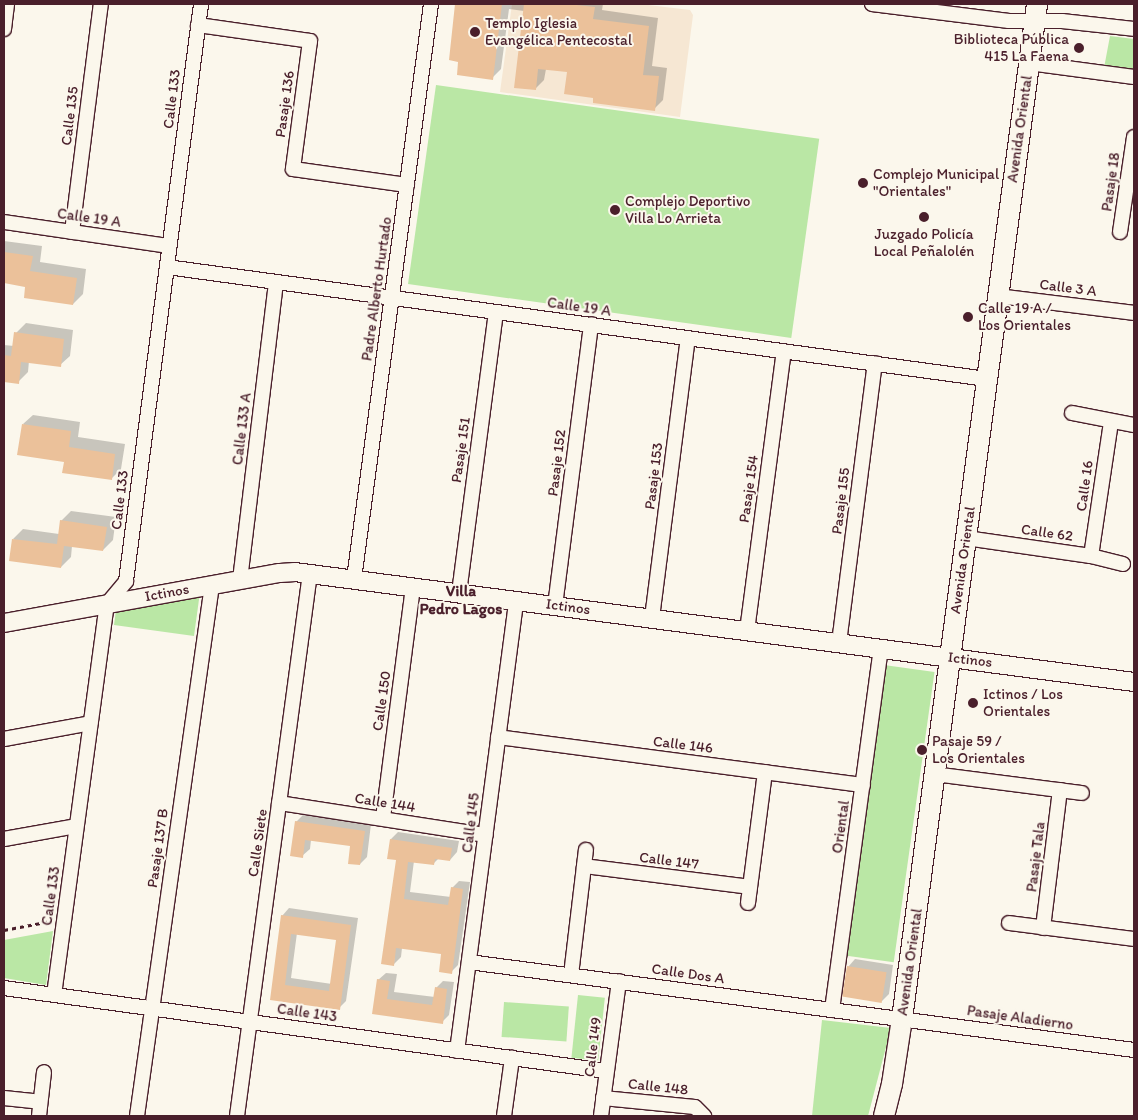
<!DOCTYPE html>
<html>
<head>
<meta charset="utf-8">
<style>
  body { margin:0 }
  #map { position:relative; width:1138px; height:1120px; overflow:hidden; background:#fbf7ec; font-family:Itim,sans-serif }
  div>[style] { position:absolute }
  .built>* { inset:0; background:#f6e7d3 }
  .green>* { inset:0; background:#bae7a5; transform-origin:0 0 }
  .shadow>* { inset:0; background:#0003 }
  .building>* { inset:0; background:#ebc19a; transform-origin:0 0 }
  .path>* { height:2.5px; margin-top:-1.25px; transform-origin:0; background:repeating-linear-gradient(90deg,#4a1f2b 0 4px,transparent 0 8px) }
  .roads { filter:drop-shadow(1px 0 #4a1f2b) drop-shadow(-1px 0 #4a1f2b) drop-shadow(0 1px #4a1f2b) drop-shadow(0 -1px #4a1f2b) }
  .minor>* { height:14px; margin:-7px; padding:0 7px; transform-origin:7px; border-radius:7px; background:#fbf7ec }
  .tertiary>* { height:18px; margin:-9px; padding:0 9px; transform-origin:9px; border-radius:9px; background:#fbf7ec }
  .secondary>* { height:20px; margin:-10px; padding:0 10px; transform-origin:10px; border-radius:10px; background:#fbf7ec }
  .dots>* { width:14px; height:14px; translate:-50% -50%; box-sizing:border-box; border:2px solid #fbf7ec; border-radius:50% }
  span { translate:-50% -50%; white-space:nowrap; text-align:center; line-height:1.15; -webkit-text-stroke:4px #fbf7ec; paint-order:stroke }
  .poi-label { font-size:15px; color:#4a1f2b }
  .left { translate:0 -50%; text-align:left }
  .right { translate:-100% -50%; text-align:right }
  .street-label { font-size:15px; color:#4a1f2b }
  .neighbourhood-label { font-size:16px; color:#4a1f2b; font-weight:700 }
  .frame { position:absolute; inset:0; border:5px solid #4a1f2b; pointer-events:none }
</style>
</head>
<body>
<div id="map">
  <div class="built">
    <div style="clip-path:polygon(512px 4px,640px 4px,690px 10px,693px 15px,680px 117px,500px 92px)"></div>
  </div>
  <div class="green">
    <div style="clip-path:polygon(1110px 36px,1134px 39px,1134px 72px,1104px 68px)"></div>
    <div style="left:436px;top:85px;width:387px;height:201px;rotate:8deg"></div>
    <div style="clip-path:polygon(200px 592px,194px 636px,114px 625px,116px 610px)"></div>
    <div style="left:884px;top:665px;width:51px;height:293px;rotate:8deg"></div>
    <div style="clip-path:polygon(53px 931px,46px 985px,4px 978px,4px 940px)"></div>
    <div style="left:578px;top:995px;width:27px;height:63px;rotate:6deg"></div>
    <div style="left:504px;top:1002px;width:65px;height:35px;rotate:4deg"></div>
    <div style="clip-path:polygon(822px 1020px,891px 1028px,868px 1116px,812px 1116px)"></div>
  </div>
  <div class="shadow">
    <div style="clip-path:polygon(457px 4px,603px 4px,602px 10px,658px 18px,652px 66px,667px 68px,663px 100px,654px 109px,595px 97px,568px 71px,546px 69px,544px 80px,535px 89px,524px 11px,509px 9px,501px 69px,492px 78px,460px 61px,450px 59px)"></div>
    <div style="clip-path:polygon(4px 241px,42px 246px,40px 262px,86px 269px,83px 294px,73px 304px,27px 286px,4px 282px)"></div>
    <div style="clip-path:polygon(26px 323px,73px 330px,70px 356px,60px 365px,29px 361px,28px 372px,18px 382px,4px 381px,4px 345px,14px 346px,16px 333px)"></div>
    <div style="clip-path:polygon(33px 415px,80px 422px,78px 437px,125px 444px,121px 469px,111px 479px,65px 460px,23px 424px)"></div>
    <div style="clip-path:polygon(71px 511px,116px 517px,113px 540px,103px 550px,72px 546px,71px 557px,61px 567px,13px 539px,23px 529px,59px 534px,61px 521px)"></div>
    <div style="clip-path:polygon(303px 815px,371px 824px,367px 857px,360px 864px,351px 845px,311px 840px,310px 849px,302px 856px,296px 822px)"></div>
    <div style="clip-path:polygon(398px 832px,459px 841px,457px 852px,450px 860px,439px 858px,433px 864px,414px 861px,410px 892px,451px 897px,452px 888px,459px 881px,470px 882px,458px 965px,451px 972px,443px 953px,402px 948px,401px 957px,394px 964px,397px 859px,391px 839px)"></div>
    <div style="clip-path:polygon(evenodd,289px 908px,358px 918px,346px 1001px,339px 1008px,271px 999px,282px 916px,289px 908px,297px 933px,338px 939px,332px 984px,291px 978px,297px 933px)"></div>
    <div style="clip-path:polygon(855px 959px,893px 965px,889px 994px,882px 1001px,848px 967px)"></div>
    <div style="clip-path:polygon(386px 973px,397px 974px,394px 992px,435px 997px,436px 988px,443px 981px,454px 982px,449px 1015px,442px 1022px,374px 1013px,378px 980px)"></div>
  </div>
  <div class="building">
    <div style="clip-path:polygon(455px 4px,502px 4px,493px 80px,457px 75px,458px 62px,449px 60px)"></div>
    <div style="clip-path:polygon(524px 4px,567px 4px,595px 7px,593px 19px,649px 26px,643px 75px,659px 76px,655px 111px,593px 103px,593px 98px,564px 94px,567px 72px,538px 69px,536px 90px,514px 88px)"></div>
    <div style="clip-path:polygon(4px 252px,33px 256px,30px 271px,77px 278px,73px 305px,24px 298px,25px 287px,4px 283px)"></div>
    <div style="clip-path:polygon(14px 332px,64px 339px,61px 367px,21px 362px,19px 384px,4px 382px,4px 355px,11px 356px)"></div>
    <div style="clip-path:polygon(22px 424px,71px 431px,69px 447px,115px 454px,112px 480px,62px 473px,64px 462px,17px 455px)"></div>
    <div style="clip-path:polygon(60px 520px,107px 527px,103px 551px,64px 546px,61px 568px,9px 561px,12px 539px,57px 544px)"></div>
    <div style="clip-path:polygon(295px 821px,365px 831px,360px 865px,348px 864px,350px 846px,305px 840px,303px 858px,290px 856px)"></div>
    <div style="clip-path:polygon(390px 839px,452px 848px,450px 861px,435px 859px,434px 865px,408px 862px,404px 899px,448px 905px,451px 887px,463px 889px,452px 974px,439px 972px,441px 954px,396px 948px,394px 966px,381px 964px,396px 860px,387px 859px)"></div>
    <div style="clip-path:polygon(evenodd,281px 915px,351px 925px,340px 1010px,270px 1000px,281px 915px,291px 934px,336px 940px,329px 991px,285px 985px,291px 934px)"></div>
    <div style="left:847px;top:966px;width:40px;height:31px;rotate:9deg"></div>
    <div style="clip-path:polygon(377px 979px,390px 981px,387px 999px,432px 1005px,435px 987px,447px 989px,443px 1024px,372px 1014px)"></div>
  </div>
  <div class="path">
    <div style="left:4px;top:930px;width:48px;rotate:-10.8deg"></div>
  </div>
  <div class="roads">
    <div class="minor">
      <div style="left:872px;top:4px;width:138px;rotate:7.1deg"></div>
      <div style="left:1009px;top:21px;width:53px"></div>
      <div style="left:1062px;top:21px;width:72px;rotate:6.3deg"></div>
      <div style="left:198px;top:25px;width:113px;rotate:8.1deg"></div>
      <div style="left:310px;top:41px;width:129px;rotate:97.6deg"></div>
      <div style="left:293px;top:169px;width:115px;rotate:8deg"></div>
      <div style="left:4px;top:29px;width:25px;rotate:-83deg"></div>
      <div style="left:1029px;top:63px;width:106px;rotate:7.6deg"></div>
      <div style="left:4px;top:222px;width:167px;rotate:8.3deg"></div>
      <div style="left:72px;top:232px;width:230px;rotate:-82.8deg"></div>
      <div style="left:1120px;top:232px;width:96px;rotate:-81.6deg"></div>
      <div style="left:167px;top:267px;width:828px;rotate:7.78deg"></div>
      <div style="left:998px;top:296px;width:137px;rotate:7.1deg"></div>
      <div style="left:1072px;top:413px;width:63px;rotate:11deg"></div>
      <div style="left:966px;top:538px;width:126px;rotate:8.2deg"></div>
      <div style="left:1091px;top:556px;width:33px;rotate:14deg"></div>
      <div style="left:1091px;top:556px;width:135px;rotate:-81.5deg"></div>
      <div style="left:354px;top:579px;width:580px;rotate:-82.37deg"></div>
      <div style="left:240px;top:580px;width:300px;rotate:-83.1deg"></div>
      <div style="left:459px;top:593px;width:283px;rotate:-82.5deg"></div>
      <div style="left:555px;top:606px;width:284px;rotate:-82.7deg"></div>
      <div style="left:652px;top:618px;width:282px;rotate:-82.7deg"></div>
      <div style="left:747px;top:631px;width:282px;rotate:-82.5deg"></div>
      <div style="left:839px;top:643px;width:282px;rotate:-82.7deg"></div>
      <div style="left:498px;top:737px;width:368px;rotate:7.5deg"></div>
      <div style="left:4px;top:739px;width:88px;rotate:-10.4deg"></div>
      <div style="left:934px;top:774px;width:149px;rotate:7.3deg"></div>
      <div style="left:279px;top:803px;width:209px;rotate:8.8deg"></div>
      <div style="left:383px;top:818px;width:233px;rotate:-82.6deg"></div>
      <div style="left:4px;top:839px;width:73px;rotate:-10.2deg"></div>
      <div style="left:584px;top:866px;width:167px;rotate:7.2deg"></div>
      <div style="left:748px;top:903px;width:132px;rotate:-82.6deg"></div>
      <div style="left:1009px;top:923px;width:126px;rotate:7.3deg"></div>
      <div style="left:1043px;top:928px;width:139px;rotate:-83deg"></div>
      <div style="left:469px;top:962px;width:671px;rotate:7.54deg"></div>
      <div style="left:571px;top:975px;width:126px;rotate:-83.2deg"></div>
      <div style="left:4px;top:988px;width:608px;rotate:7.85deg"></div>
      <div style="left:54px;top:995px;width:395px;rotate:-82.3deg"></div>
      <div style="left:107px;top:604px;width:30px;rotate:-50deg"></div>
      <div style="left:126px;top:581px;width:582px;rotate:-82.59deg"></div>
      <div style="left:832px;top:1010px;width:364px;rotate:-82.3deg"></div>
      <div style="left:457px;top:1051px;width:455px;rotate:-82.5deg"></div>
      <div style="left:4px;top:1098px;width:36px;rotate:6deg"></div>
      <div style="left:603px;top:1098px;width:92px;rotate:5.6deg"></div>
      <div style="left:695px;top:1107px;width:13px;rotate:45deg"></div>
      <div style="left:39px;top:1116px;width:44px;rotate:-83.5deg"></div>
      <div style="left:137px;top:1116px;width:536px;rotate:-81.96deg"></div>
      <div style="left:237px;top:1116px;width:548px;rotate:-82.34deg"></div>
      <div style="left:504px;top:1116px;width:59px;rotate:-82.1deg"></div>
      <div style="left:601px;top:1116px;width:136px;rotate:-82.4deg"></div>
    </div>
    <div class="tertiary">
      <div style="left:4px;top:623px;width:280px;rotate:-10.3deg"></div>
      <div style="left:280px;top:573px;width:15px;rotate:-4deg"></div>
      <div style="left:295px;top:572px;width:846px;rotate:7.47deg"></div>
    </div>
    <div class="secondary">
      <div style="left:884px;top:1116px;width:33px;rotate:-76deg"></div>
      <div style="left:892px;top:1084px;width:66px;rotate:-81.3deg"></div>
      <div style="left:902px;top:1019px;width:1024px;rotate:-82.42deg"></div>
    </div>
  </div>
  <div class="dots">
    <div style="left:475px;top:32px;background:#4a1f2b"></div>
    <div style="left:1079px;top:48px;background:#4a1f2b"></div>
    <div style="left:863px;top:183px;background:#4a1f2b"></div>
    <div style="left:615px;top:210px;background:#4a1f2b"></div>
    <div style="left:924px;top:217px;background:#4a1f2b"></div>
    <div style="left:968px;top:317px;background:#4a1f2b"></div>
    <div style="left:973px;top:703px;background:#4a1f2b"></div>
    <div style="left:922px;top:750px;background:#4a1f2b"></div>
  </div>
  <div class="poi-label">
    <span class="left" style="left:485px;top:32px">Templo Iglesia<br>Evangélica Pentecostal</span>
    <span class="right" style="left:1069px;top:48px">Biblioteca Pública<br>415 La Faena</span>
    <span class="left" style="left:873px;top:183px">Complejo Municipal<br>"Orientales"</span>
    <span class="left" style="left:625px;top:210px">Complejo Deportivo<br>Villa Lo Arrieta</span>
    <span style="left:924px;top:243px">Juzgado Policía<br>Local Peñalolén</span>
    <span class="left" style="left:978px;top:317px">Calle 19 A /<br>Los Orientales</span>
    <span class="left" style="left:983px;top:703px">Ictinos / Los<br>Orientales</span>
    <span class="left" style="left:932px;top:750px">Pasaje 59 /<br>Los Orientales</span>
  </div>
  <div class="street-label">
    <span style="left:172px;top:99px;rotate:-83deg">Calle 133</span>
    <span style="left:285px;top:104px;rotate:-82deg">Pasaje 136</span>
    <span style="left:70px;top:116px;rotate:-83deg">Calle 135</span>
    <span style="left:1020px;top:129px;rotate:-82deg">Avenida Oriental</span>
    <span style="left:1111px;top:182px;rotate:-82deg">Pasaje 18</span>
    <span style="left:89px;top:218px;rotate:8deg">Calle 19 A</span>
    <span style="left:1068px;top:288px;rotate:7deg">Calle 3 A</span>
    <span style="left:377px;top:289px;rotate:-82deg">Padre Alberto Hurtado</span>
    <span style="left:579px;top:307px;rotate:8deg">Calle 19 A</span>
    <span style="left:242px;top:429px;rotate:-83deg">Calle 133 A</span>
    <span style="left:461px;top:450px;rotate:-82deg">Pasaje 151</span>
    <span style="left:557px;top:463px;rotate:-83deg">Pasaje 152</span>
    <span style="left:654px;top:476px;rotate:-83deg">Pasaje 153</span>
    <span style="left:1085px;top:486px;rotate:-82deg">Calle 16</span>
    <span style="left:749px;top:489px;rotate:-82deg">Pasaje 154</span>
    <span style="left:120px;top:500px;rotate:-83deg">Calle 133</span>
    <span style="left:841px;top:501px;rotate:-83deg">Pasaje 155</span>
    <span style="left:1047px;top:533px;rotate:8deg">Calle 62</span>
    <span style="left:963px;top:560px;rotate:-82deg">Avenida Oriental</span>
    <span style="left:167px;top:593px;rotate:-10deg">Ictinos</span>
    <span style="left:568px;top:607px;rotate:8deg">Ictinos</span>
    <span style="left:970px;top:660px;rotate:7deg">Ictinos</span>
    <span style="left:382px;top:701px;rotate:-82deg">Calle 150</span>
    <span style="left:683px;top:745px;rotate:7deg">Calle 146</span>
    <span style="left:385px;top:803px;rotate:9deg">Calle 144</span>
    <span style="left:471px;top:823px;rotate:-83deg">Calle 145</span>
    <span style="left:841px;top:827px;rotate:-82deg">Oriental</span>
    <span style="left:258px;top:843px;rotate:-82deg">Calle Siete</span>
    <span style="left:158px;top:848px;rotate:-82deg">Pasaje 137 B</span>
    <span style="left:1036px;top:857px;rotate:-83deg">Pasaje Tala</span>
    <span style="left:669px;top:861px;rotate:7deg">Calle 147</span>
    <span style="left:51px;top:896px;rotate:-82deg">Calle 133</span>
    <span style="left:910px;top:962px;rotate:-82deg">Avenida Oriental</span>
    <span style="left:688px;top:974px;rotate:8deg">Calle Dos A</span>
    <span style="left:307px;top:1013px;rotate:8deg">Calle 143</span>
    <span style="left:1020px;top:1018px;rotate:8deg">Pasaje Aladierno</span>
    <span style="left:593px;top:1047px;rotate:-83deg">Calle 149</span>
    <span style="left:658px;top:1087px;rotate:6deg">Calle 148</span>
  </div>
  <div class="neighbourhood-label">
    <span style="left:461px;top:600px">Villa<br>Pedro Lagos</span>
  </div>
  <div class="frame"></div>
</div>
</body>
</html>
